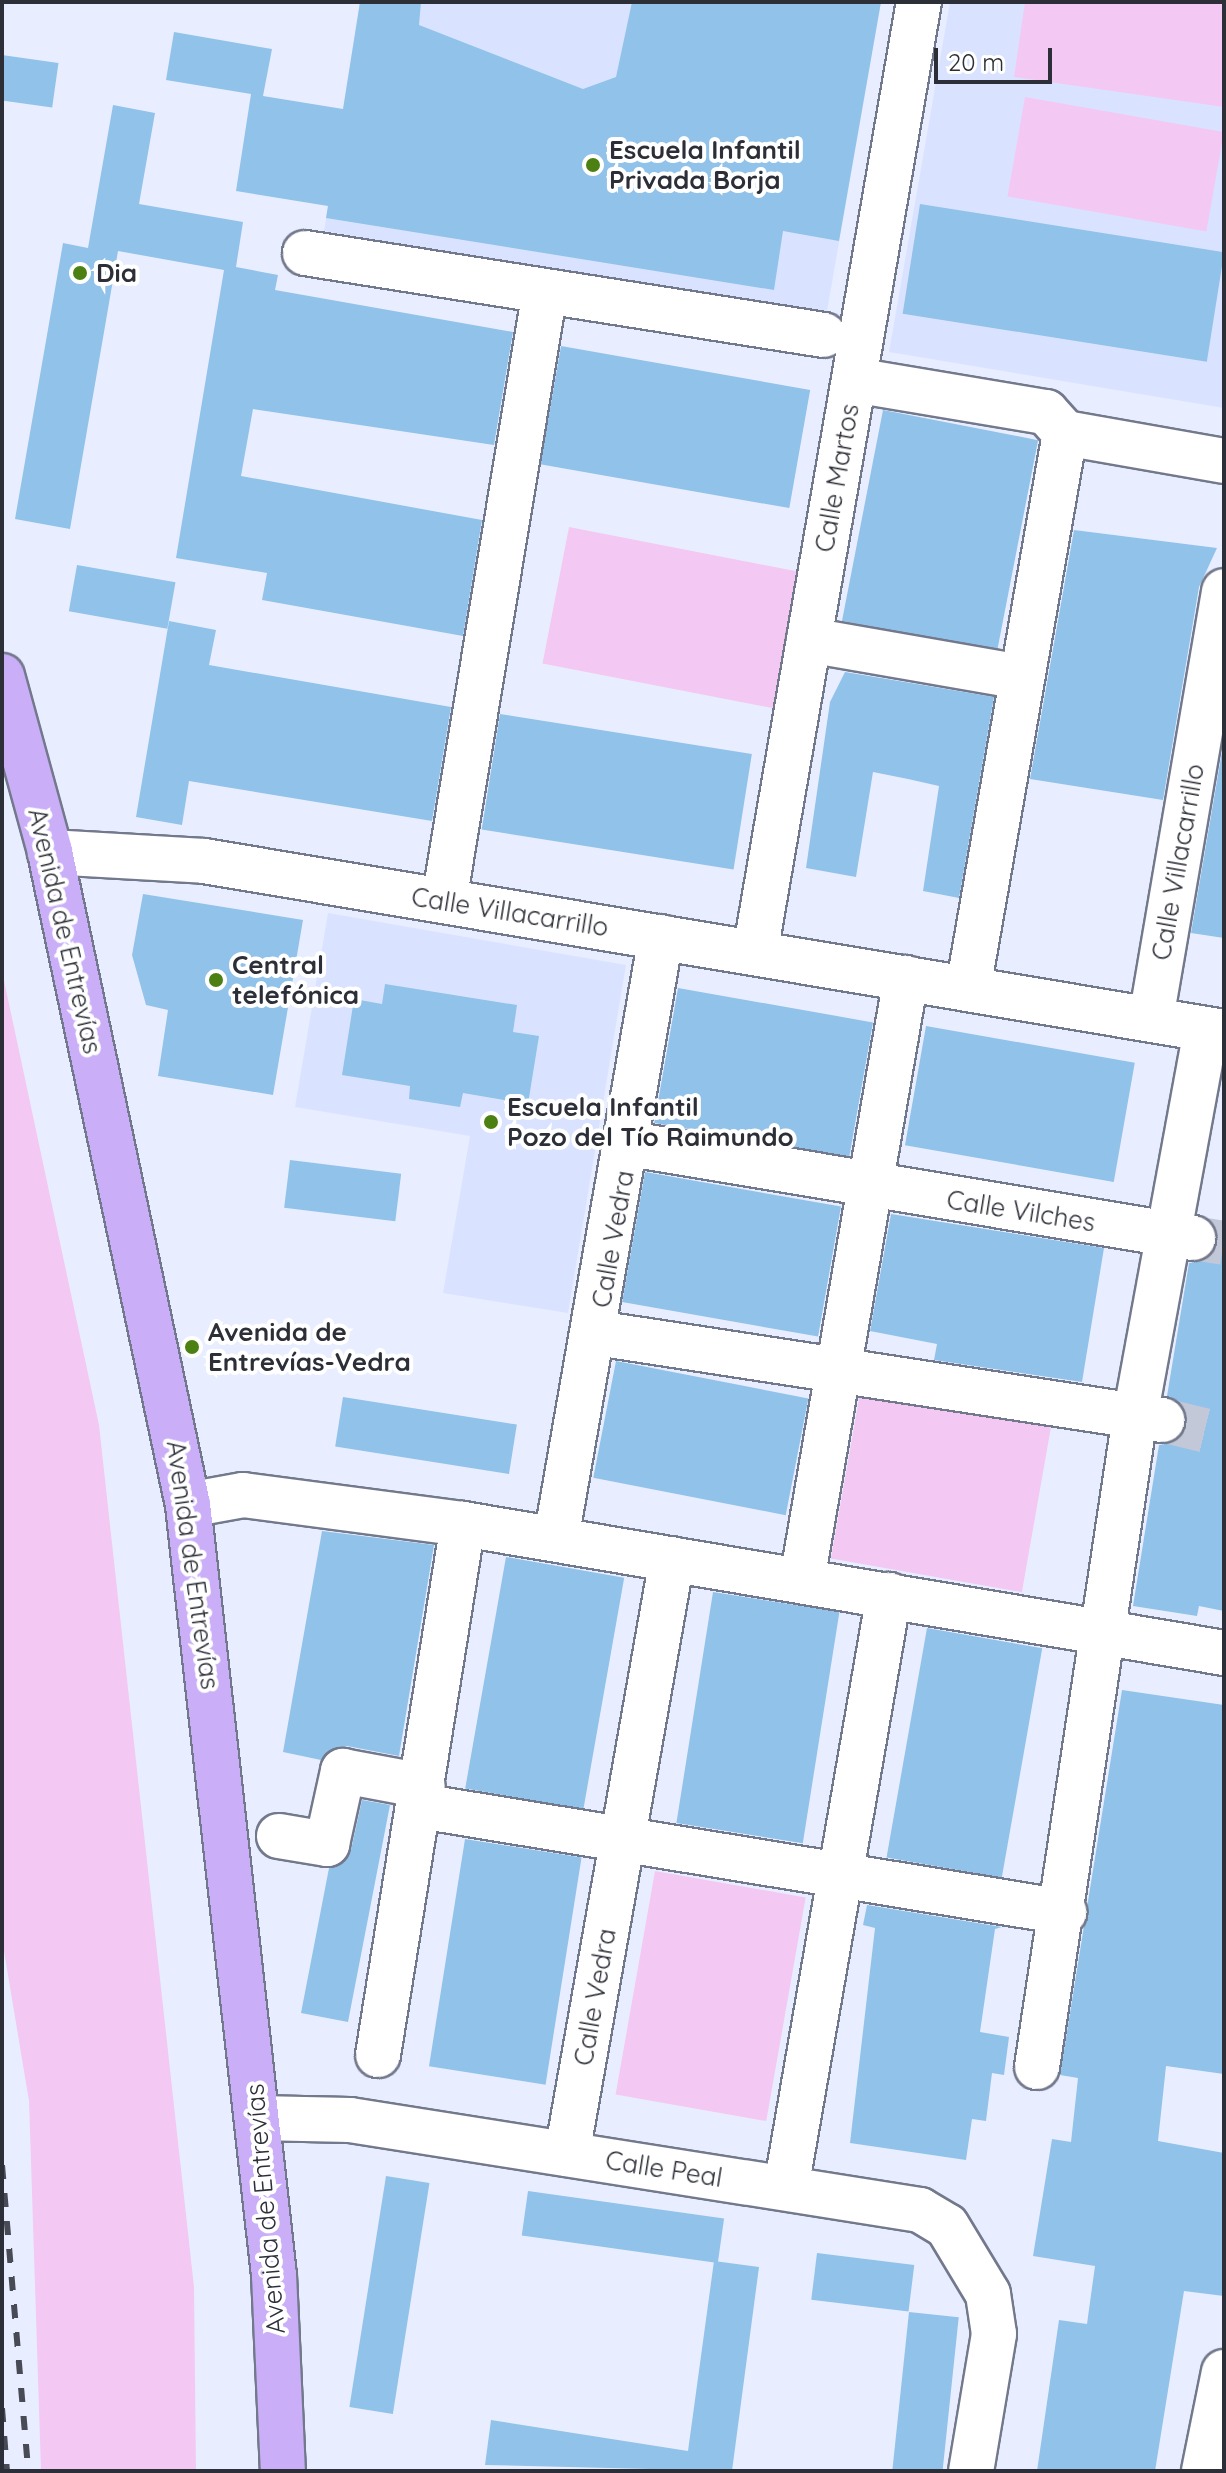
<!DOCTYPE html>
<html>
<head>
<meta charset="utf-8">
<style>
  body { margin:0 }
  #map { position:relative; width:1226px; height:2473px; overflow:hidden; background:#e8eeff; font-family:Quicksand,sans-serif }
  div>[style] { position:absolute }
  .built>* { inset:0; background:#d9e3ff }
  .green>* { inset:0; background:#f3c9f3; transform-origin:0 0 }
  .building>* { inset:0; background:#91c2ea; transform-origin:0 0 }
  .minor-tunnel>* { height:44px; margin-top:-22px; transform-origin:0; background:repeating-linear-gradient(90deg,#c2c8d7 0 44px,transparent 0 66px) }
  .roads { filter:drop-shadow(2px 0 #73798c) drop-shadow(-2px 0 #73798c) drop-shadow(0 2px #73798c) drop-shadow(0 -2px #73798c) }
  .minor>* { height:44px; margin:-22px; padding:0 22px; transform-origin:22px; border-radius:22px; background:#fff }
  .major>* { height:44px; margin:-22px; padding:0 22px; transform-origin:22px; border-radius:22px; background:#caaff8 }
  .rail>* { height:6px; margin-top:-3px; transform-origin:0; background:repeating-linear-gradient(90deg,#484b55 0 14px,transparent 0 28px) }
  .dots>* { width:22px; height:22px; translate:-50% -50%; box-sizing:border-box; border:4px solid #fff; border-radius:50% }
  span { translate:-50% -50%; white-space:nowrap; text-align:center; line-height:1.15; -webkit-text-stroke:8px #fff; paint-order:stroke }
  .poi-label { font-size:26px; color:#2c2f37; font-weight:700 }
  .left { translate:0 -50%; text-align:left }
  .street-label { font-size:26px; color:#2c2f37 }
  .frame { position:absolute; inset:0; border:4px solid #2c2f37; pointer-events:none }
  .scale { position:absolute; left:934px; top:48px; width:118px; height:36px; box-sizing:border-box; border:4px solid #2c2f37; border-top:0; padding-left:10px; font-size:24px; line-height:28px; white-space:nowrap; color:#2c2f37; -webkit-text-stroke:6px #fff; paint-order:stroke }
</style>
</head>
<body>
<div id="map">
  <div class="built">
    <div style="clip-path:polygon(360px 2px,881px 2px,826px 317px,324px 231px)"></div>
    <div style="clip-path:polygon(950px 2px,1224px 2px,1224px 408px,889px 352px)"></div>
    <div style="clip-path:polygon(328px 913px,626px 965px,568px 1313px,443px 1293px,470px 1136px,295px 1107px)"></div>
  </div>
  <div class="green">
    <div style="clip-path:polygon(1025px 2px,1224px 2px,1224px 107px,1014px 77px)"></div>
    <div style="left:1025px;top:97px;width:202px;height:101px;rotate:10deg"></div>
    <div style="left:569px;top:527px;width:238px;height:139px;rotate:11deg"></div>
    <div style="clip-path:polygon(2px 971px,99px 1425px,194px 2287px,196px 2471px,41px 2471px,29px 2101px,2px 1939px)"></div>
    <div style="left:860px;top:1393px;width:194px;height:168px;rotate:10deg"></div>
    <div style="left:655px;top:1871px;width:153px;height:227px;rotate:10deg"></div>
  </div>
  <div class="building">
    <div style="clip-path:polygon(360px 2px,421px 2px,419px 25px,583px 89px,616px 77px,632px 2px,881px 2px,839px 241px,783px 231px,774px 290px,326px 218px,328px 206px,236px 191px,251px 94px,166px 80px,174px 32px,272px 49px,263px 96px,343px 109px)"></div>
    <div style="left:2px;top:55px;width:57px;height:45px;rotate:8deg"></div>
    <div style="clip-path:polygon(113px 105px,155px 113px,139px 204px,243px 222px,236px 267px,278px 275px,275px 290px,513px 332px,494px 445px,253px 409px,241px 476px,482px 520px,463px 636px,262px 600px,267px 573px,176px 558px,224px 270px,118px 251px,70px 529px,15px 519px,63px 243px,88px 248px)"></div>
    <div style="left:920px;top:204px;width:308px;height:111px;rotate:9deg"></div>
    <div style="left:561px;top:346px;width:253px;height:120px;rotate:10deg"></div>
    <div style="left:883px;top:410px;width:158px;height:215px;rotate:11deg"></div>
    <div style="clip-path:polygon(1074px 530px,1217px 548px,1199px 587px,1163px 800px,1030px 779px)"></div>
    <div style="left:77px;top:565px;width:100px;height:47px;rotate:10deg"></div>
    <div style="clip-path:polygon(169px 621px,216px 630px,209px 665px,451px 707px,432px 821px,189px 781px,182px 825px,136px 817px)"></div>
    <div style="clip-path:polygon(845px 672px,994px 697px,959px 898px,923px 891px,939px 786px,908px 779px,873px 772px,856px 877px,806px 868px,830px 702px)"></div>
    <div style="left:500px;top:714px;width:255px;height:117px;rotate:9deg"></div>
    <div style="clip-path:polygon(1224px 740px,1224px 938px,1191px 933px)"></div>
    <div style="clip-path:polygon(143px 894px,303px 920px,273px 1095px,158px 1076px,168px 1010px,146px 1005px,132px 955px)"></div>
    <div style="clip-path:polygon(385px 984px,517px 1005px,513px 1032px,539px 1036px,528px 1104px,463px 1093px,460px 1107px,409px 1099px,410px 1086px,342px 1075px,354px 999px,382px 1004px)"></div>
    <div style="left:678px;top:988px;width:198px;height:137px;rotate:10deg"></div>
    <div style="left:926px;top:1026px;width:212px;height:121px;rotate:10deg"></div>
    <div style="left:290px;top:1160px;width:112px;height:48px;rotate:7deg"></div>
    <div style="left:645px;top:1172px;width:199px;height:132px;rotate:10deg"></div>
    <div style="clip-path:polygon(891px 1214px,1104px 1248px,1082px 1382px,934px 1360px,937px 1344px,870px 1331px)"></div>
    <div style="clip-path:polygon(1217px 1244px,1224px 1245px,1224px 1611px,1199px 1606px,1197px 1616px,1133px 1606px,1159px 1445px,1172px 1443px,1186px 1425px,1185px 1410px,1167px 1396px,1189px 1263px,1202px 1261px)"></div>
    <div style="left:616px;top:1361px;width:196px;height:119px;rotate:11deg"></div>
    <div style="left:343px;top:1397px;width:176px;height:50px;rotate:9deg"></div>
    <div style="clip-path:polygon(322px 1531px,434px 1545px,399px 1756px,347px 1746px,321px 1760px,283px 1752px)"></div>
    <div style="left:506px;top:1557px;width:120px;height:235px;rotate:10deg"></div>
    <div style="left:713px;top:1592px;width:128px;height:234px;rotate:9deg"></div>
    <div style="left:927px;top:1628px;width:117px;height:233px;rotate:10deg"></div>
    <div style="clip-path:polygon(1122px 1690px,1224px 1705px,1224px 2074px,1166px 2066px,1158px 2141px,1224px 2153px,1224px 2296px,1184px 2291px,1155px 2471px,1037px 2471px,1059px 2320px,1087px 2324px,1095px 2266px,1033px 2256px,1052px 2139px,1071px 2142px,1078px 2078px,1060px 2075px)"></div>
    <div style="clip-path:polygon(362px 1800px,390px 1805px,348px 2022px,301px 2013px,329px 1868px,351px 1850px)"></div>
    <div style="left:465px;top:1839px;width:118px;height:230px;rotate:9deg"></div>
    <div style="clip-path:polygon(867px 1905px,1002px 1927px,995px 1929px,980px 2032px,1009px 2037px,1004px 2075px,992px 2073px,986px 2121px,972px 2119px,966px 2160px,850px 2143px,875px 1928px,863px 1925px)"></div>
    <div style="left:386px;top:2176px;width:44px;height:234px;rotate:9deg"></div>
    <div style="left:528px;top:2191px;width:198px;height:45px;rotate:8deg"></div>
    <div style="left:817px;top:2253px;width:98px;height:47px;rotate:7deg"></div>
    <div style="clip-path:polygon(714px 2261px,759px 2267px,732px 2471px,485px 2465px,491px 2420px,688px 2451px)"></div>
    <div style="left:909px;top:2312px;width:50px;height:161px;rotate:6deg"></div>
  </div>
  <div class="minor-tunnel">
    <div style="left:1193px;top:1238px;width:31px;rotate:9deg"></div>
    <div style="left:1162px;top:1420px;width:64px;rotate:13.6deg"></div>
  </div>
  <div class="roads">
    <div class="minor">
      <div style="left:305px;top:253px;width:525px;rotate:8.98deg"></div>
      <div style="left:854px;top:380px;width:195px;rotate:9.5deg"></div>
      <div style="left:1046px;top:412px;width:28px;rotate:48deg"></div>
      <div style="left:1065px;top:433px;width:161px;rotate:10deg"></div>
      <div style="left:809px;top:640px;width:216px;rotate:9.9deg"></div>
      <div style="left:50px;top:852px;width:154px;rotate:3.3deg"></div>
      <div style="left:204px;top:861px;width:1034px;rotate:9.52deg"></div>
      <div style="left:444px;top:901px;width:618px;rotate:-80.6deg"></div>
      <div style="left:755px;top:953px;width:965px;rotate:-80.22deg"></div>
      <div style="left:968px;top:989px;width:564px;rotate:-80.1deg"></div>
      <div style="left:1151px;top:1019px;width:434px;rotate:-80.3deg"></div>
      <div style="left:630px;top:1144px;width:571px;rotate:9.48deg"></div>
      <div style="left:596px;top:1333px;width:573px;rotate:8.74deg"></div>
      <div style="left:188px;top:1505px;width:56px;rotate:-10.3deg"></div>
      <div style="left:243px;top:1495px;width:222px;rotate:7.5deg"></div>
      <div style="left:463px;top:1524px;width:772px;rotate:9.62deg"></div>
      <div style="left:556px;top:1539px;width:611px;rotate:-80.11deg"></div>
      <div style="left:802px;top:1580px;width:611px;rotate:-80.2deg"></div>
      <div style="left:420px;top:1806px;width:653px;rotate:9.35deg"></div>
      <div style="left:279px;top:1836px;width:49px;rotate:9.5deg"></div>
      <div style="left:327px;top:1844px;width:75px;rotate:-77.6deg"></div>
      <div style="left:343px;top:1771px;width:81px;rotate:10.6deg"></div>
      <div style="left:378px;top:2055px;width:538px;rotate:-80.91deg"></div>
      <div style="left:1037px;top:2067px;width:657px;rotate:-81.43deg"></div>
      <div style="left:1135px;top:1417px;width:394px;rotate:-79.6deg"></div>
      <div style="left:258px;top:2118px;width:92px;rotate:1.2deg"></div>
      <div style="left:350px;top:2120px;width:577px;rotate:8.97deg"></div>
      <div style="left:920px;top:2210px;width:31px;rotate:31deg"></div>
      <div style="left:947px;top:2226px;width:79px;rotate:58.9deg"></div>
      <div style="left:988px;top:2294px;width:40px;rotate:81.5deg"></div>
      <div style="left:994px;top:2334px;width:139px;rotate:99.5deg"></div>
      <div style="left:567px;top:2154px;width:604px;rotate:-79.99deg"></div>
      <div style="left:786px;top:2188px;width:602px;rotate:-80.15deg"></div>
      <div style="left:1204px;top:2471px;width:101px;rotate:-78.6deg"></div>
    </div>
    <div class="major">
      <div style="left:2px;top:676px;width:182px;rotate:74.7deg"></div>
      <div style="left:50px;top:852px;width:667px;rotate:78.07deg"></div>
      <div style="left:188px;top:1505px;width:775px;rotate:83.63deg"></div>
      <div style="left:274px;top:2275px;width:196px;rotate:87.4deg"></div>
    </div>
  </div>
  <div class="rail">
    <div style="left:2px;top:2165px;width:307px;rotate:85.1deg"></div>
    <div style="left:2px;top:2408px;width:63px;rotate:85.5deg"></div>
  </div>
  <div class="dots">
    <div style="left:593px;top:165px;background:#4c8013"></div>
    <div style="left:80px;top:273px;background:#4c8013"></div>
    <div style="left:216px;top:980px;background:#4c8013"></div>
    <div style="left:491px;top:1122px;background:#4c8013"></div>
    <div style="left:192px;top:1347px;background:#4c8013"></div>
  </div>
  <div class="poi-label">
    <span class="left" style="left:609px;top:165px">Escuela Infantil<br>Privada Borja</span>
    <span class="left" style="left:96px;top:273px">Dia</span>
    <span class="left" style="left:232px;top:980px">Central<br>telefónica</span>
    <span class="left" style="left:507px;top:1122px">Escuela Infantil<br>Pozo del Tío Raimundo</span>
    <span class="left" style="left:208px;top:1347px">Avenida de<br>Entrevías-Vedra</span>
  </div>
  <div class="street-label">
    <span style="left:837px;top:478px;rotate:-80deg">Calle Martos</span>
    <span style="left:1178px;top:862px;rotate:-80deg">Calle Villacarrillo</span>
    <span style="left:510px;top:912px;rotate:9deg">Calle Villacarrillo</span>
    <span style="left:65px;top:931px;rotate:77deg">Avenida de Entrevías</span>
    <span style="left:1021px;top:1211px;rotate:9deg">Calle Vilches</span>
    <span style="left:613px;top:1239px;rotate:-80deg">Calle Vedra</span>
    <span style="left:193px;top:1565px;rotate:82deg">Avenida de Entrevías</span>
    <span style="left:595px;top:1997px;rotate:-80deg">Calle Vedra</span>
    <span style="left:664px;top:2169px;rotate:9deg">Calle Peal</span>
    <span style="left:265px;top:2209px;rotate:-95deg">Avenida de Entrevías</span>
  </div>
  <div class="frame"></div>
  <div class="scale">20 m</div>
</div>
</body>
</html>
